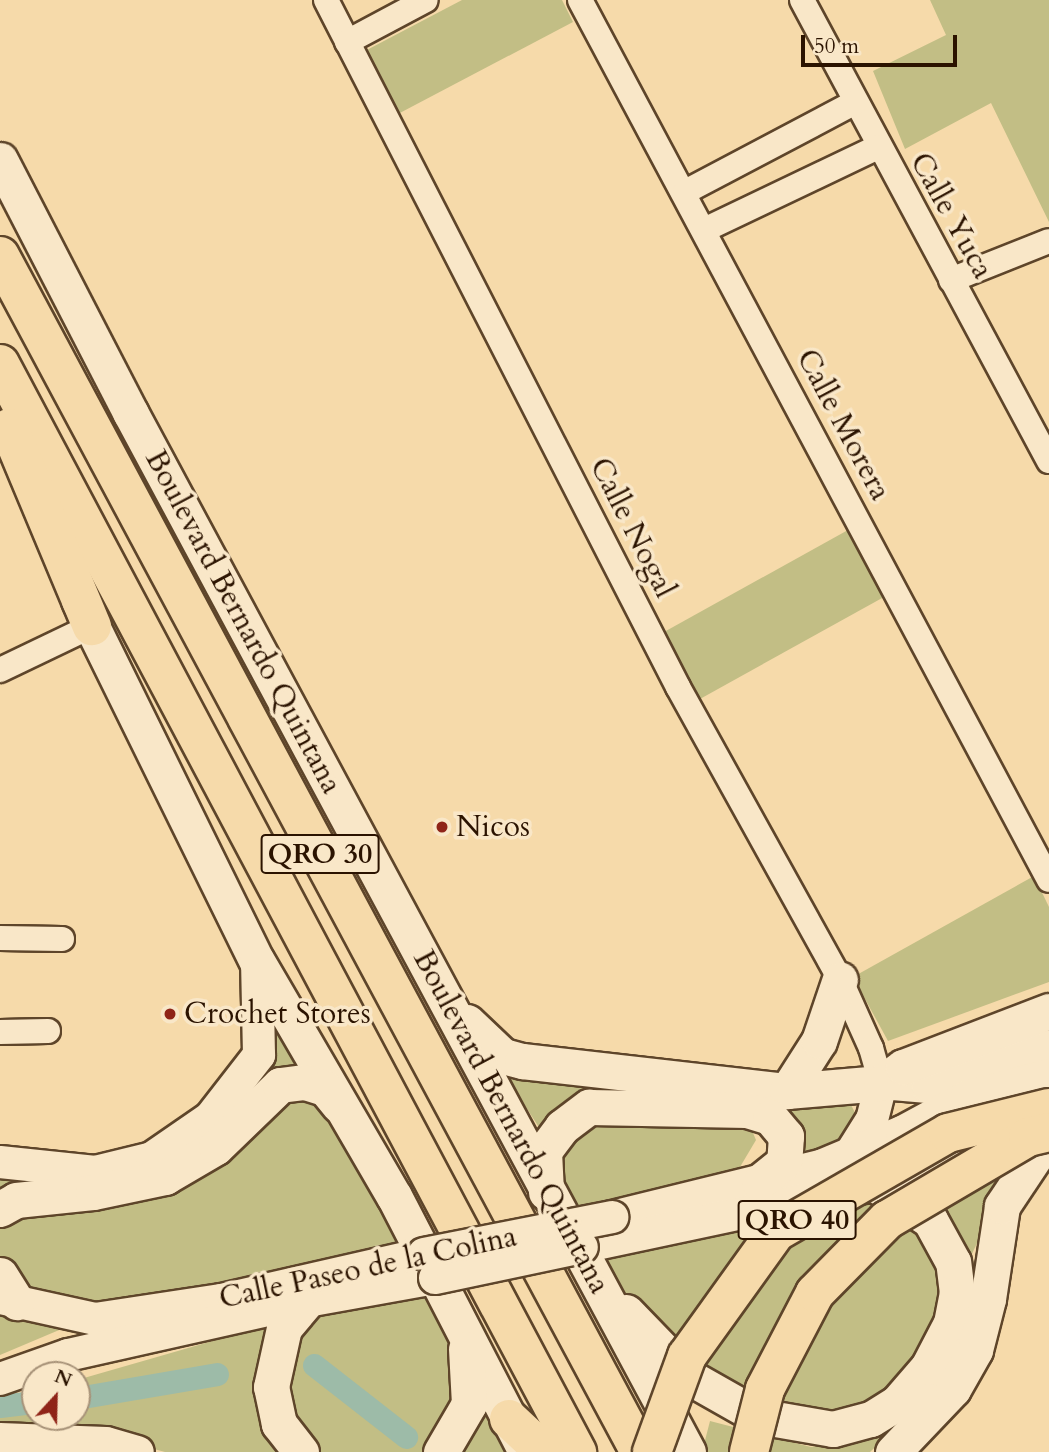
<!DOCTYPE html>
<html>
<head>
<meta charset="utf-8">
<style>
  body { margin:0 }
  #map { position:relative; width:1049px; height:1452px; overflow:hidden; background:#f6daaa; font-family:Cardo,serif }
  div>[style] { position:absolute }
  .green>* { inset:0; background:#c2be85; transform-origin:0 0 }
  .canal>* { height:23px; margin:-11.5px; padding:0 11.5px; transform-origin:11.5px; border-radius:11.5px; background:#9dbba8 }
  .roads { filter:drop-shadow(2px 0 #5e452a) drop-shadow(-2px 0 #5e452a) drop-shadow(0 2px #5e452a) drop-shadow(0 -2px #5e452a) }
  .minor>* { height:24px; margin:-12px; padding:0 12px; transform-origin:12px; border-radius:12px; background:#f9e7c8 }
  .tertiary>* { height:32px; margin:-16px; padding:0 16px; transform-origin:16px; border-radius:16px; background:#f9e7c8 }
  .secondary>* { height:35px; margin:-17.5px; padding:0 17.5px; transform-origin:17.5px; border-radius:17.5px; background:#f9e7c8 }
  .primary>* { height:38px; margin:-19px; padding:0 19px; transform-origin:19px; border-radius:19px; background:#f6daaa }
  .bridges { filter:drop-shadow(2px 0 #5e452a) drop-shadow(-2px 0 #5e452a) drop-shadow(0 2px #5e452a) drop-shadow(0 -2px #5e452a) }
  .tertiary-bridge>* { height:32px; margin:-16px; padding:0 16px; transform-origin:16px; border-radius:16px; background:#f9e7c8 }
  .trunk-bridge>* { height:38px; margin:-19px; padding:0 19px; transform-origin:19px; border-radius:19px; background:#f6daaa }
  .dots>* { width:19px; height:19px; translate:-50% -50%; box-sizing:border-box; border:4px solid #f9e7c8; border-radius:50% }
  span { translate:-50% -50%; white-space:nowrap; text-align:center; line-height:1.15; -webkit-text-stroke:7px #f9e7c8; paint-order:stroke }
  .shield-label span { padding:2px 5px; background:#f9e7c8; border:2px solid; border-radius:5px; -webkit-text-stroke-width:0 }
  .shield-label { font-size:28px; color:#2b1300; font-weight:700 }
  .street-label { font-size:30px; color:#2b1300 }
  .poi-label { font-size:30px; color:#2b1300 }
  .left { translate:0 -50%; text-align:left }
  .north { position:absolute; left:21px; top:1361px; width:70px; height:70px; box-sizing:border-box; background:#f9e7c8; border:2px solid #a79278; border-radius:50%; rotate:22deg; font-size:19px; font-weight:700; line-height:28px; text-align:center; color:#2b1300 }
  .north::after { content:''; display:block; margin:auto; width:24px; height:32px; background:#8f2418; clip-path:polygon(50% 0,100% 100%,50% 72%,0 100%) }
  .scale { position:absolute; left:801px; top:35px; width:156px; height:32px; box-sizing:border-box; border:4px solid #2b1300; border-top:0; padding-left:9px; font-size:21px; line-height:24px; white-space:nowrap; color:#2b1300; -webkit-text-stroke:5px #f9e7c8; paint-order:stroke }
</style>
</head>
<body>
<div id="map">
  <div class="green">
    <div style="clip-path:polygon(462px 0,562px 0,573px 22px,396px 115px,363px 52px)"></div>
    <div style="clip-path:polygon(930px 0,1049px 0,1049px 222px,991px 103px,905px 149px,873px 71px,946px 35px)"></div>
    <div style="left:848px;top:530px;width:76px;height:216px;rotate:61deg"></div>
    <div style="clip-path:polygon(1034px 876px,1049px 907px,1049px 982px,888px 1041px,853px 977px)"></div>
    <div style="clip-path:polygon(257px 961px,424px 1254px,95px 1319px,0 1298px,0 1162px,152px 1158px,259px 1055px)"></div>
    <div style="clip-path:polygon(507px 1078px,851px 1105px,861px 1124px,843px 1147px,794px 1166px,774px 1114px,594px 1099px,542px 1132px)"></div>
    <div style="clip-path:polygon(572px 1124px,750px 1126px,756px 1140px,737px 1172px,609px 1204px,571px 1208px,559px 1188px,560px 1138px)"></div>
    <div style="clip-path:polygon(1013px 1169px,967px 1264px,900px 1189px)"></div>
    <div style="clip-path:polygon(878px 1186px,953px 1262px,928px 1367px,833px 1429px,689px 1377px,582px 1247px)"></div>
    <div style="clip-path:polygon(435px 1278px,470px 1366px,441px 1452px,301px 1452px,279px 1424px,307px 1301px)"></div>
    <div style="clip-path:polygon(0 1311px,71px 1325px,0 1355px)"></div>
    <div style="clip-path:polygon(265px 1326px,261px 1402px,280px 1452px,165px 1452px,88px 1431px,0 1430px,0 1401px,35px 1391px,35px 1417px,77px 1417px,77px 1380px)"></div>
    <div style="clip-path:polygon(482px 1408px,506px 1452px,453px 1452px)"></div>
    <div style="clip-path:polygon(710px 1421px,811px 1447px,889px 1434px,870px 1452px,702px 1452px)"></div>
  </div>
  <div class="canal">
    <div style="left:314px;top:1365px;width:117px;rotate:38deg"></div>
    <div style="left:77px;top:1398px;width:142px;rotate:-9.7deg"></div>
    <div style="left:0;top:1406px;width:35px;rotate:-7deg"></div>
  </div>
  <div class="roads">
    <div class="minor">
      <div style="left:326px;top:0;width:772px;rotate:62.87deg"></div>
      <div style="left:678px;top:687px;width:334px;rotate:61deg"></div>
      <div style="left:840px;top:979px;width:76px;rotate:65.8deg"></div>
      <div style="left:871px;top:1048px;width:36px;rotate:74deg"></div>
      <div style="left:580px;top:0;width:997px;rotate:61.94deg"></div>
      <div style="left:802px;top:0;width:523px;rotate:61.82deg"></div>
      <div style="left:347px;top:42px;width:89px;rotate:-28deg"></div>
      <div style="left:685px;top:192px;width:193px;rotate:-27.8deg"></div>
      <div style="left:704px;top:230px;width:193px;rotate:-25.5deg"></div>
      <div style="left:951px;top:280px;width:105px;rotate:-21.7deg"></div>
      <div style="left:0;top:670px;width:102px;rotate:-25.6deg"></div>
      <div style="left:0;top:938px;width:62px;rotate:0.9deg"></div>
      <div style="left:0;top:1032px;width:48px;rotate:-1.2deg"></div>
    </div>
    <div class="tertiary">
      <div style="left:851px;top:1153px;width:39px;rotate:-58deg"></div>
      <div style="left:872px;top:1120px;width:38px;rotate:-76deg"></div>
      <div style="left:881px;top:1083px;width:47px;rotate:4.9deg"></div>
      <div style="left:928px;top:1087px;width:128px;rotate:-18.7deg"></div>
      <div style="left:0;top:1162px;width:96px;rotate:6deg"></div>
      <div style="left:95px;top:1172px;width:59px;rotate:-13.8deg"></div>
      <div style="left:152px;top:1158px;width:70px;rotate:-34.6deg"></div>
      <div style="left:210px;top:1118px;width:80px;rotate:-52.1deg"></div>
      <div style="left:259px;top:1055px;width:94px;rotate:-91.2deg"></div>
      <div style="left:612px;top:1217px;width:217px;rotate:-13.8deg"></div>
      <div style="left:823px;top:1165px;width:86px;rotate:-22.7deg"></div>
      <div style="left:902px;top:1132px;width:74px;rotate:-28.3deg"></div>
      <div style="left:967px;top:1097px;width:85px;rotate:-15deg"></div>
      <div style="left:582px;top:1247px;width:395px;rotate:-12deg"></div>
      <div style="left:0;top:1298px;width:97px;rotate:12.5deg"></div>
      <div style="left:95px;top:1319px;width:127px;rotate:-8.6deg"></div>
      <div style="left:221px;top:1300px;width:208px;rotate:-12.8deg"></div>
      <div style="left:0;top:1379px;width:72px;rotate:-19.4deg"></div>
      <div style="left:68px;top:1355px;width:245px;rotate:-12.7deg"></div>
      <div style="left:307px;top:1301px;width:130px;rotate:-10.2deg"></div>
      <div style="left:0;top:1439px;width:106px;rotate:2.2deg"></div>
      <div style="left:106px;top:1443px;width:33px;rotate:16deg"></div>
    </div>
    <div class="secondary">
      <div style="left:0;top:160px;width:284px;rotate:62.7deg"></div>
      <div style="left:130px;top:412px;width:1180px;rotate:61.78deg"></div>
      <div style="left:79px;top:600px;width:402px;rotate:63.8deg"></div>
      <div style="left:257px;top:961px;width:272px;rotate:59.8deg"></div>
      <div style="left:394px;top:1196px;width:281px;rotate:62.7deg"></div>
      <div style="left:467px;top:1022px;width:50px;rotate:43.4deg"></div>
      <div style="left:503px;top:1056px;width:20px;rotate:15deg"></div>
      <div style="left:522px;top:1061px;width:267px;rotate:6.5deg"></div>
      <div style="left:787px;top:1091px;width:94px;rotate:-4.9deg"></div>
      <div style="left:881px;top:1083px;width:27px;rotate:-36deg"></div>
      <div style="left:903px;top:1067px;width:156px;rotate:-21deg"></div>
      <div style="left:787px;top:1091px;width:59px;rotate:-57.4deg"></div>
      <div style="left:819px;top:1041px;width:65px;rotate:-71.3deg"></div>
      <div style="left:546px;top:1192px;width:41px;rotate:-92.8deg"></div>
      <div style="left:544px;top:1151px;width:30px;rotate:-53deg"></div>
      <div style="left:562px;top:1127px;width:34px;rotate:-37deg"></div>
      <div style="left:589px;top:1107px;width:158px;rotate:1.1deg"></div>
      <div style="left:747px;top:1110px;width:24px;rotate:17deg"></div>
      <div style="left:770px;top:1117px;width:25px;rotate:50deg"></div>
      <div style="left:786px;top:1136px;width:26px;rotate:94deg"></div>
      <div style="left:784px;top:1162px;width:32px;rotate:141deg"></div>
      <div style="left:0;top:1209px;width:18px;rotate:-29deg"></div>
      <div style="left:16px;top:1200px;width:77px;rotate:-5.9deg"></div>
      <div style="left:93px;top:1192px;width:74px;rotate:-11.8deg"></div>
      <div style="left:165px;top:1177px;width:59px;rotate:-30.5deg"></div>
      <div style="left:216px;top:1147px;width:89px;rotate:-44.1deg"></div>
      <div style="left:280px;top:1085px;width:25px;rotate:-7deg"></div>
      <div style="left:305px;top:1082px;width:21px;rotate:17deg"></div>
      <div style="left:325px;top:1088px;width:22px;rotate:51deg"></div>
      <div style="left:0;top:1275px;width:32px;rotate:58deg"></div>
      <div style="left:626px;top:1312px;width:91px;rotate:45.9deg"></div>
      <div style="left:689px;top:1377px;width:79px;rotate:29.5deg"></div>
      <div style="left:758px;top:1416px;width:76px;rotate:9.8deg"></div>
      <div style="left:833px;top:1429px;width:39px;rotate:-15deg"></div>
      <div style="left:871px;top:1419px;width:31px;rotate:-32deg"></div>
      <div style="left:897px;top:1403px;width:48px;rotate:-49.3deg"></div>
      <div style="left:928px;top:1367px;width:50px;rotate:-62.4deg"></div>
      <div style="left:951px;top:1323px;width:31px;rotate:-79deg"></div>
      <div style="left:957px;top:1293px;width:31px;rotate:-97deg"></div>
      <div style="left:953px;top:1262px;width:48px;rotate:-118.7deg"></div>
      <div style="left:930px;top:1220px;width:62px;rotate:-146.8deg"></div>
      <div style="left:301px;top:1452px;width:36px;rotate:-128deg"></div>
      <div style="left:279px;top:1424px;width:38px;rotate:-102deg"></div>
      <div style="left:271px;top:1387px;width:60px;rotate:-77.6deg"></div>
      <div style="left:284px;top:1328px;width:35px;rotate:-50deg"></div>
      <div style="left:441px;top:1452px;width:56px;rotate:-59.7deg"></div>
      <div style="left:469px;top:1404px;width:55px;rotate:-93.1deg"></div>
      <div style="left:893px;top:1452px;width:87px;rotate:-46.4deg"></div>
      <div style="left:953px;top:1389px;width:45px;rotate:-60.6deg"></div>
      <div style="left:975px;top:1350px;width:53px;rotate:-75.7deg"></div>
      <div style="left:988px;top:1299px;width:94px;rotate:-81.4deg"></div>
      <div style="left:1002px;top:1206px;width:69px;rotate:-56.3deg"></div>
    </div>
    <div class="primary">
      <div style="left:0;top:256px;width:1356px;rotate:61.85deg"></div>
      <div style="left:0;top:364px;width:1232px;rotate:62.06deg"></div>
      <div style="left:9px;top:428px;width:215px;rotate:67.3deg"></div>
      <div style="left:509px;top:1419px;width:48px;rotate:43.3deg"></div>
    </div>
  </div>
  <div class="bridges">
    <div class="tertiary-bridge">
      <div style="left:424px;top:1254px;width:192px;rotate:-11.1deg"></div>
      <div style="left:435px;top:1278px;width:150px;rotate:-11.9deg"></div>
    </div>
    <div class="trunk-bridge">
      <div style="left:652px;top:1452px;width:102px;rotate:-70deg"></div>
      <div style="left:687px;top:1356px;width:153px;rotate:-54.3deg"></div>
      <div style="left:776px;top:1232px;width:198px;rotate:-29.9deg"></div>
      <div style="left:948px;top:1133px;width:104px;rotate:-13.9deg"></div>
      <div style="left:749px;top:1452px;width:65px;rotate:-75.7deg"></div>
      <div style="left:765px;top:1389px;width:108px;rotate:-62.5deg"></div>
      <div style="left:815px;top:1293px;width:103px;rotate:-45.4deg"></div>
      <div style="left:887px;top:1220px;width:164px;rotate:-30.5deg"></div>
      <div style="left:1028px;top:1137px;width:22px;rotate:-13deg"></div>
    </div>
  </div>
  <div class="dots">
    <div style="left:442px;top:827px;background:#8f2418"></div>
    <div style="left:170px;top:1014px;background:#8f2418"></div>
  </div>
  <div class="shield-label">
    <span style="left:320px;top:854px">QRO 30</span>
    <span style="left:797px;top:1220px">QRO 40</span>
  </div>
  <div class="street-label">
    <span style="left:951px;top:216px;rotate:61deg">Calle Yuca</span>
    <span style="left:843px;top:425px;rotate:62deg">Calle Morera</span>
    <span style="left:632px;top:528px;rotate:63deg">Calle Nogal</span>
    <span style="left:243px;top:622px;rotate:62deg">Boulevard Bernardo Quintana</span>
    <span style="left:511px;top:1122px;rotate:62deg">Boulevard Bernardo Quintana</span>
    <span style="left:368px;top:1268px;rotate:-12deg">Calle Paseo de la Colina</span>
  </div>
  <div class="poi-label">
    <span class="left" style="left:456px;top:827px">Nicos</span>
    <span class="left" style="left:184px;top:1014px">Crochet Stores</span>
  </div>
  <div class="north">N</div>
  <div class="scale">50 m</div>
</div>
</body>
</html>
